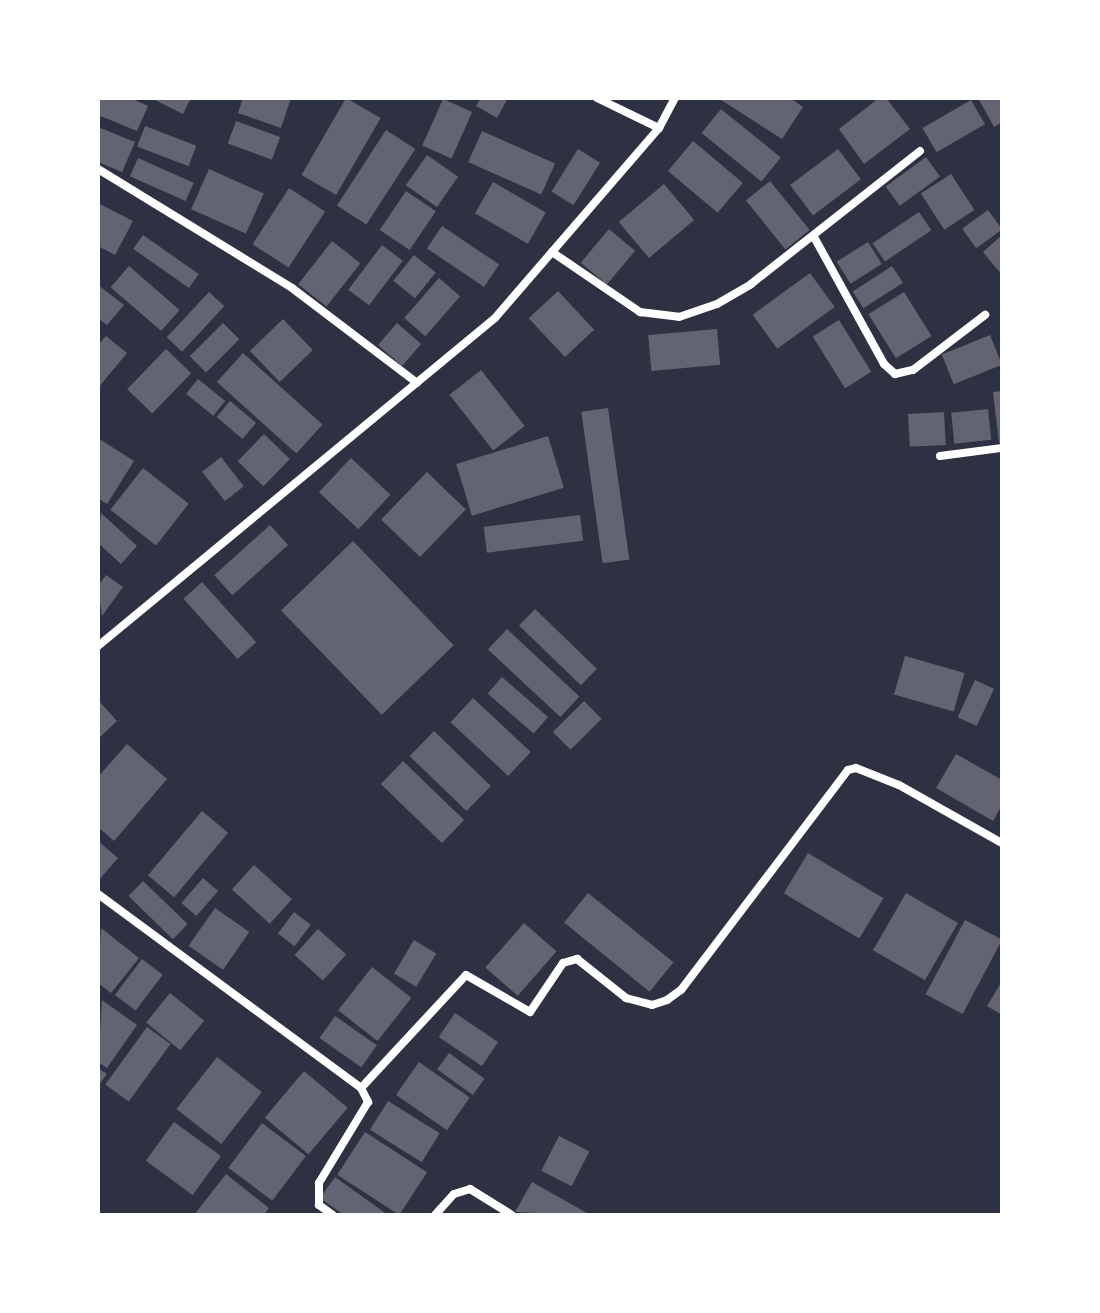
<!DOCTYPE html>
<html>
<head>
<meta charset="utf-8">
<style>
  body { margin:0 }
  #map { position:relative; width:1100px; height:1313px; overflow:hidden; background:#2d3142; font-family:"Archivo Narrow",sans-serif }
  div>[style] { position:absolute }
  .building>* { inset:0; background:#626471; transform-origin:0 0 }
  .minor>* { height:8px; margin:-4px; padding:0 4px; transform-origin:4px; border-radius:4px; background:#fff }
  span { translate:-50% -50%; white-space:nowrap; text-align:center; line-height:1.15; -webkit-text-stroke:8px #fff; paint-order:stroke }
  .frame { position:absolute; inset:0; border:100px solid #fff; pointer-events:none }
</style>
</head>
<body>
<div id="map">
  <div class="building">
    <div style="clip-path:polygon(98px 98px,130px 98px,148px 106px,137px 131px,98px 115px)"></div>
    <div style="clip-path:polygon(151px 98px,191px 98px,183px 114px)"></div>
    <div style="clip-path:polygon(243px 98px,291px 98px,281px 128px,238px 113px)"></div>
    <div style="left:346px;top:98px;width:40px;height:89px;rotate:30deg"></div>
    <div style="clip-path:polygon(481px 98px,508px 98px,497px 118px,476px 106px)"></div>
    <div style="clip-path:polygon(718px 98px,790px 98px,803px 107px,782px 139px)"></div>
    <div style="clip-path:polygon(879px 98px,886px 98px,910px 129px,864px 164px,839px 129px)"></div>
    <div style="clip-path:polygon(978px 98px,1002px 98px,1002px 122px,994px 127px)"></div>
    <div style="left:443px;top:99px;width:32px;height:51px;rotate:24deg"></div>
    <div style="left:971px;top:100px;width:28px;height:56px;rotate:60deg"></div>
    <div style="left:721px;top:109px;width:77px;height:31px;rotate:39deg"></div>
    <div style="left:236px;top:121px;width:47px;height:24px;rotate:20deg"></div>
    <div style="left:145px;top:126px;width:55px;height:22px;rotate:21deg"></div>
    <div style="clip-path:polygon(98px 127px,135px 142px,122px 172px,98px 162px)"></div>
    <div style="left:386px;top:130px;width:35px;height:90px;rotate:33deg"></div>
    <div style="left:482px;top:131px;width:80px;height:34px;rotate:24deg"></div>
    <div style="left:693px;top:141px;width:65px;height:39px;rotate:40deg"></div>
    <div style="left:578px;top:149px;width:26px;height:50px;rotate:32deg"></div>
    <div style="left:838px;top:149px;width:38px;height:60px;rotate:53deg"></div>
    <div style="left:427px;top:155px;width:38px;height:37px;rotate:35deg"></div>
    <div style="left:926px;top:157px;width:24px;height:50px;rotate:54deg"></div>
    <div style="left:138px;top:158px;width:61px;height:20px;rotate:24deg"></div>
    <div style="left:209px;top:169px;width:60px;height:44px;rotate:24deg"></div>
    <div style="left:951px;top:174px;width:43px;height:36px;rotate:57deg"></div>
    <div style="left:770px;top:181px;width:63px;height:31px;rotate:51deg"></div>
    <div style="left:493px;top:182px;width:61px;height:36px;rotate:30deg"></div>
    <div style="left:664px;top:184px;width:47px;height:59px;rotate:50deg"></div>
    <div style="left:289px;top:188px;width:43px;height:67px;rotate:33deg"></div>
    <div style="left:406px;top:191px;width:36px;height:47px;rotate:34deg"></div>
    <div style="clip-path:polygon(98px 203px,133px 221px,115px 255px,98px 246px)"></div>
    <div style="left:988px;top:210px;width:24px;height:32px;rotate:54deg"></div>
    <div style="left:919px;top:212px;width:22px;height:56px;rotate:56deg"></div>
    <div style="left:442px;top:226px;width:69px;height:27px;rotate:34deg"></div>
    <div style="left:609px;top:229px;width:34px;height:44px;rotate:40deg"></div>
    <div style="left:143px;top:235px;width:68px;height:17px;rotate:35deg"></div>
    <div style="clip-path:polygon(1002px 235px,1002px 275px,983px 252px)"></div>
    <div style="left:332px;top:241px;width:36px;height:55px;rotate:38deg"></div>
    <div style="left:868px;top:242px;width:26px;height:37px;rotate:58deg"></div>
    <div style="left:382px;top:245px;width:26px;height:56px;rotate:37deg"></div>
    <div style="left:414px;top:255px;width:28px;height:33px;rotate:39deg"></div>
    <div style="left:129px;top:266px;width:67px;height:28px;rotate:41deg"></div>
    <div style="left:892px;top:266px;width:20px;height:47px;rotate:57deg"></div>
    <div style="left:810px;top:273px;width:42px;height:71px;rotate:54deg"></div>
    <div style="left:439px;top:278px;width:28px;height:53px;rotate:41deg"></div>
    <div style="clip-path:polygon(98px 285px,124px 305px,107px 325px,98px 318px)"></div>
    <div style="left:558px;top:291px;width:53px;height:40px;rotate:47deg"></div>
    <div style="left:209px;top:292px;width:21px;height:62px;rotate:43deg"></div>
    <div style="left:904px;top:292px;width:52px;height:42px;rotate:58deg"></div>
    <div style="left:283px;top:319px;width:43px;height:46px;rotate:46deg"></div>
    <div style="left:839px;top:320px;width:61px;height:31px;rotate:58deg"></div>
    <div style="left:223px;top:323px;width:23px;height:47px;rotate:45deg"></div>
    <div style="left:397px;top:323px;width:32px;height:29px;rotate:41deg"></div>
    <div style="left:717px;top:329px;width:36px;height:69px;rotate:85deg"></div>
    <div style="left:990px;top:335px;width:32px;height:52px;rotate:68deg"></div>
    <div style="clip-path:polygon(106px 336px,127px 353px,98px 388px,98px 345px)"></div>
    <div style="left:166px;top:349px;width:35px;height:56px;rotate:44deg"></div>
    <div style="left:243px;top:353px;width:107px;height:39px;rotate:42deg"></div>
    <div style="left:481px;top:370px;width:71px;height:40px;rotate:52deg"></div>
    <div style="left:198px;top:379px;width:35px;height:19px;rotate:39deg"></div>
    <div style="clip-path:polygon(1002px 391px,1002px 442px,999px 443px,993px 392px)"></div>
    <div style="left:230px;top:401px;width:34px;height:21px;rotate:40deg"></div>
    <div style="left:608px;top:408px;width:153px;height:27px;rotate:82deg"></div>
    <div style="left:988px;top:409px;width:31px;height:37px;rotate:84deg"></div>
    <div style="left:944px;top:412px;width:33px;height:36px;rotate:87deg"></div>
    <div style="left:264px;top:434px;width:36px;height:38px;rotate:44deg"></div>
    <div style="left:548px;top:436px;width:54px;height:96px;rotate:73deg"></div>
    <div style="clip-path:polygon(98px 438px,134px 461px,107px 504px,98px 498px)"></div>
    <div style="left:221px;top:457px;width:37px;height:24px;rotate:52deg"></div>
    <div style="left:351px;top:458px;width:54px;height:47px;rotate:43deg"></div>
    <div style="left:143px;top:468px;width:58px;height:53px;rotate:38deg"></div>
    <div style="left:427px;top:472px;width:54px;height:66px;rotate:44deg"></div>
    <div style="clip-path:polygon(101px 513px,137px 546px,121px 564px,98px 543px)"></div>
    <div style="left:580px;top:515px;width:26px;height:97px;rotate:83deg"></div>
    <div style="left:270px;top:525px;width:27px;height:75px;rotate:48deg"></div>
    <div style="left:353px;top:541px;width:145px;height:100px;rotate:46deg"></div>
    <div style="clip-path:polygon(106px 575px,123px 587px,102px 616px,98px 586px)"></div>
    <div style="left:202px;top:582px;width:81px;height:25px;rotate:48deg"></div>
    <div style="left:535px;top:609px;width:86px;height:23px;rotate:44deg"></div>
    <div style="left:507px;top:629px;width:99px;height:28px;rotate:43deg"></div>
    <div style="left:905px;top:656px;width:62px;height:40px;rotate:16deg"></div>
    <div style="left:502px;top:677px;width:61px;height:22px;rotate:41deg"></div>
    <div style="left:975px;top:680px;width:21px;height:41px;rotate:25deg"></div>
    <div style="left:473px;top:698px;width:79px;height:33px;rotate:43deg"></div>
    <div style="clip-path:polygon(98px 700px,117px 721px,98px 739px)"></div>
    <div style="left:584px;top:701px;width:25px;height:44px;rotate:45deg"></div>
    <div style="left:434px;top:731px;width:79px;height:35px;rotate:44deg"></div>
    <div style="clip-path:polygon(127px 744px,167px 779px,114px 841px,98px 827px,98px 777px)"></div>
    <div style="clip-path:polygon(956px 754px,1002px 780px,1002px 805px,993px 821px,936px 788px)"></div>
    <div style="left:403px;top:761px;width:85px;height:32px;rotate:44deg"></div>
    <div style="left:202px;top:811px;width:34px;height:84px;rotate:40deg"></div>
    <div style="clip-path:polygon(98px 841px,118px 858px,98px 881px)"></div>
    <div style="left:808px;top:853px;width:88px;height:47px;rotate:31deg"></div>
    <div style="left:254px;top:865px;width:51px;height:33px;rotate:42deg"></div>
    <div style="left:203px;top:878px;width:20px;height:33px;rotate:41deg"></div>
    <div style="left:143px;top:881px;width:62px;height:21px;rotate:44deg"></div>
    <div style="left:588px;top:893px;width:110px;height:38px;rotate:39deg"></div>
    <div style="left:906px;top:893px;width:60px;height:66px;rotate:30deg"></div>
    <div style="left:215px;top:908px;width:42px;height:46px;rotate:35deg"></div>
    <div style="left:294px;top:912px;width:21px;height:27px;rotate:37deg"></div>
    <div style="left:965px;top:920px;width:42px;height:84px;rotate:28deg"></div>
    <div style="left:524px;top:923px;width:43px;height:59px;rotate:41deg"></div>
    <div style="clip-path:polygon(101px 928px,139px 958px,111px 993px,98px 983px)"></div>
    <div style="left:318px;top:929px;width:38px;height:35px;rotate:42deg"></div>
    <div style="left:414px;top:940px;width:26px;height:39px;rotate:31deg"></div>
    <div style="left:142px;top:959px;width:26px;height:45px;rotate:37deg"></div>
    <div style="left:372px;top:967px;width:50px;height:55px;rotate:38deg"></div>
    <div style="clip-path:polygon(1002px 981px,1002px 1015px,987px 1006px)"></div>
    <div style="left:170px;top:993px;width:44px;height:38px;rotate:39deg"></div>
    <div style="clip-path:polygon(102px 1000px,137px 1025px,107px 1068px,98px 1062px)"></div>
    <div style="left:455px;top:1013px;width:52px;height:29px;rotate:34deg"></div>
    <div style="left:335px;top:1016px;width:51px;height:27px;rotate:35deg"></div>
    <div style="left:147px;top:1027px;width:29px;height:71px;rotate:36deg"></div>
    <div style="left:449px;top:1053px;width:44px;height:20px;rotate:36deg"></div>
    <div style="left:217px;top:1057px;width:57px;height:66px;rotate:38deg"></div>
    <div style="left:419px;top:1062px;width:62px;height:40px;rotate:35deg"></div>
    <div style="clip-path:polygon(98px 1068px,107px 1074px,98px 1086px)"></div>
    <div style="left:304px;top:1071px;width:57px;height:61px;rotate:40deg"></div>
    <div style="left:388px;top:1101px;width:61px;height:34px;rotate:32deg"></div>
    <div style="left:174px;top:1122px;width:58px;height:48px;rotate:36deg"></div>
    <div style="left:262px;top:1123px;width:55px;height:56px;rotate:37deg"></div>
    <div style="left:365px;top:1132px;width:74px;height:51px;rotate:33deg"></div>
    <div style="left:559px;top:1136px;width:34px;height:39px;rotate:27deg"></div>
    <div style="clip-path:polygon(226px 1174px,269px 1208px,264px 1215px,194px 1215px)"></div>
    <div style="clip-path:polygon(335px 1177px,388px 1215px,344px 1215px,320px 1198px)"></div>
    <div style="clip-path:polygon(532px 1182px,587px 1213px,585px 1215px,515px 1212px)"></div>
  </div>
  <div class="minor">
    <div style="left:597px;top:98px;width:69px;rotate:25.8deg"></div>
    <div style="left:98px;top:169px;width:228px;rotate:31.5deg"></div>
    <div style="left:292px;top:288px;width:157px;rotate:37.2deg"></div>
    <div style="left:814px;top:237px;width:145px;rotate:61.1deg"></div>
    <div style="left:884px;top:364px;width:15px;rotate:42deg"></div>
    <div style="left:895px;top:374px;width:18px;rotate:-13deg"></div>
    <div style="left:913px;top:370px;width:91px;rotate:-37.4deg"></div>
    <div style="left:552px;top:252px;width:107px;rotate:34.3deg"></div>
    <div style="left:640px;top:312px;width:39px;rotate:7deg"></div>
    <div style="left:679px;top:317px;width:40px;rotate:-18.9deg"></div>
    <div style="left:717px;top:304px;width:39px;rotate:-30deg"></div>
    <div style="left:751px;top:284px;width:215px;rotate:-38.2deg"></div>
    <div style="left:940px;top:456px;width:63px;rotate:-7.4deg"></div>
    <div style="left:98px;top:646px;width:515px;rotate:-39.56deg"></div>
    <div style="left:495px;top:318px;width:251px;rotate:-49.2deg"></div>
    <div style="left:659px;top:128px;width:34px;rotate:-62deg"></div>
    <div style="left:98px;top:894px;width:327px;rotate:36.4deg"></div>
    <div style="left:361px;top:1088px;width:16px;rotate:63deg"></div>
    <div style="left:368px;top:1102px;width:95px;rotate:121.2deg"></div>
    <div style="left:319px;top:1183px;width:22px;rotate:90deg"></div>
    <div style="left:319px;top:1205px;width:17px;rotate:36deg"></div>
    <div style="left:361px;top:1088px;width:154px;rotate:-47.1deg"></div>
    <div style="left:466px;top:975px;width:74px;rotate:30deg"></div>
    <div style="left:530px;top:1012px;width:59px;rotate:-56deg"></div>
    <div style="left:563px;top:963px;width:15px;rotate:-16deg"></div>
    <div style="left:577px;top:959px;width:63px;rotate:38.5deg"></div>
    <div style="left:626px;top:998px;width:27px;rotate:15deg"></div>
    <div style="left:652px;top:1005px;width:16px;rotate:-18deg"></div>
    <div style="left:667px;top:1000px;width:17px;rotate:-36deg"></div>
    <div style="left:681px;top:990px;width:276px;rotate:-52.8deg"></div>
    <div style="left:848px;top:770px;width:8px;rotate:-14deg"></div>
    <div style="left:856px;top:768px;width:46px;rotate:21.6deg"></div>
    <div style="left:899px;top:785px;width:118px;rotate:29.4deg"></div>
    <div style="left:435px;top:1215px;width:28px;rotate:-48deg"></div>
    <div style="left:454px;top:1194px;width:17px;rotate:-17deg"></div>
    <div style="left:470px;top:1189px;width:49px;rotate:31.8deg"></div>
  </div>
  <div class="frame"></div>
</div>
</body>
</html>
